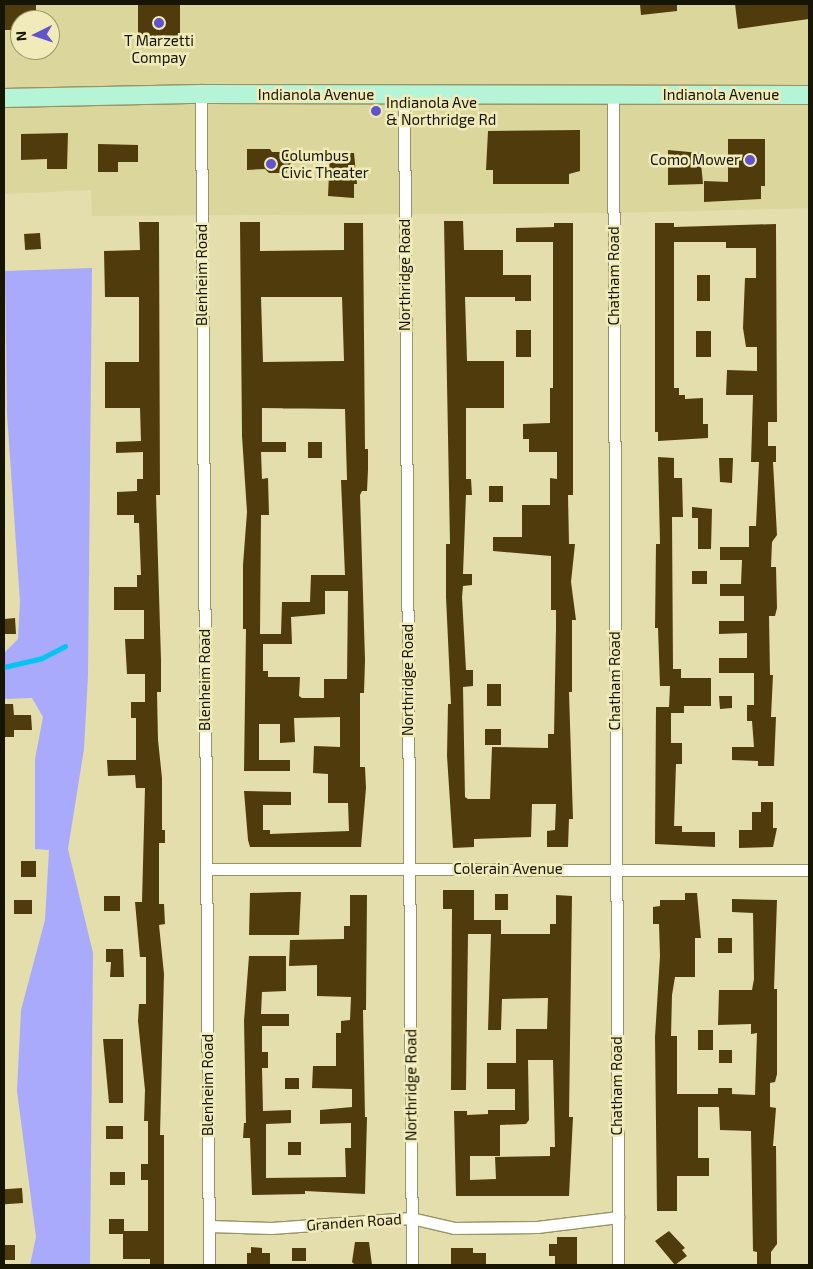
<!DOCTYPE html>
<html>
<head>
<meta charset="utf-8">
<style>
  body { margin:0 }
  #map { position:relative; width:813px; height:1269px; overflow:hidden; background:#e3deab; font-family:"Exo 2",sans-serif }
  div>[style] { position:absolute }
  .built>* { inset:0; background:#dbd69b }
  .green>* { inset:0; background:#aaaafd }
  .stream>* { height:4.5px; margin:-2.25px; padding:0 2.25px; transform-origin:2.25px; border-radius:2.25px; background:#04c4f3 }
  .building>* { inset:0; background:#503b0c; transform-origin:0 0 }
  .roads { filter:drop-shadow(1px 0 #989363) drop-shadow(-1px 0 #989363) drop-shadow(0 1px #989363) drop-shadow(0 -1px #989363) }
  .minor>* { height:11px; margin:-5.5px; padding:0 5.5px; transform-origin:5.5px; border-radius:5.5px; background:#fff }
  .primary>* { height:18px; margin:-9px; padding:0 9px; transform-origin:9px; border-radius:9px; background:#b5f4d7 }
  .dots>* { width:14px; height:14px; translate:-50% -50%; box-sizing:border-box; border:2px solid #f0ebb8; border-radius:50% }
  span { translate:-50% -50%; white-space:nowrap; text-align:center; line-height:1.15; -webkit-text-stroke:5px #f0ebb8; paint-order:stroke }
  .poi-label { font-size:15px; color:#161403 }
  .left { translate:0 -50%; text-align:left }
  .right { translate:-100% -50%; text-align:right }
  .street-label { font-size:15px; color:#161403 }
  .frame { position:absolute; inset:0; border:5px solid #161403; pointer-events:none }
  .north { position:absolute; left:10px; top:10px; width:50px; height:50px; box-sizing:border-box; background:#f0ebb8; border:1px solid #999570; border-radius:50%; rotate:266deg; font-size:14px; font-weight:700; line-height:20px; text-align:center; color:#161403 }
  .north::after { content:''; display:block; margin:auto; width:18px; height:22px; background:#6053cb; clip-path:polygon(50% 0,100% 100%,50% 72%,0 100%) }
</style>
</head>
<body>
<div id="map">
  <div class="built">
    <div style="clip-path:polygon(evenodd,4px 4px,809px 4px,809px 208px,614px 213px,92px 216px,91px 190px,4px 194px,4px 4px,20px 20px,50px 20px,50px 50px,20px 50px,20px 20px)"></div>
  </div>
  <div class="green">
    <div style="clip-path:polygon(92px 268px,88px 676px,84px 749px,68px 849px,93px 953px,90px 1265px,30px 1265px,36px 1237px,17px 1091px,21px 1010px,45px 920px,49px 850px,35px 849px,35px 759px,43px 717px,32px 698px,4px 699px,4px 653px,18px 639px,20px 602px,7px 414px,5px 271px)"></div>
  </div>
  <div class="stream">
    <div style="left:4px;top:667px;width:37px;rotate:-13deg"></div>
    <div style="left:40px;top:659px;width:28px;rotate:-27deg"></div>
  </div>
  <div class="building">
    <div style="clip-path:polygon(4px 4px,36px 4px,36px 20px,20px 20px,20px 30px,4px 30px)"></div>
    <div style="left:138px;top:4px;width:42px;height:35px"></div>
    <div style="clip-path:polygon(640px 4px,677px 4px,677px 11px,641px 15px)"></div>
    <div style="clip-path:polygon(735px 4px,809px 4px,809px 19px,738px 29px)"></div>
    <div style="clip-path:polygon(580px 130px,580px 171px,569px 174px,569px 184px,493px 184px,493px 170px,486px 170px,488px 131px)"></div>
    <div style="clip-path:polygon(68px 133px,67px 169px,47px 169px,47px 159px,21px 160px,21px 134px)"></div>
    <div style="clip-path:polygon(728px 139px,765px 139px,765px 186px,761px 186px,761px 199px,704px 202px,704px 181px,728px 182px)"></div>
    <div style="clip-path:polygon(98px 144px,138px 145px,138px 162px,118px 162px,118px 172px,98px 172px)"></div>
    <div style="clip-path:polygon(247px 149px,270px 149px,272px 152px,296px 152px,286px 173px,269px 173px,265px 169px,247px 170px)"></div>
    <div style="clip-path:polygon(668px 150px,700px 153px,703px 184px,668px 185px)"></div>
    <div style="clip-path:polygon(330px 153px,354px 153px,357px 184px,354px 184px,354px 198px,328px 196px)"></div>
    <div style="clip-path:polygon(444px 221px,463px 221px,464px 250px,503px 250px,503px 275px,531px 275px,531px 301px,515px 301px,515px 297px,465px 297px,467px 361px,504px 361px,504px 408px,466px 408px,466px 479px,471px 479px,472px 495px,466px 495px,463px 574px,472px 574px,472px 585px,463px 586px,462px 597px,466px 670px,473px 670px,473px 686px,463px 687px,465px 797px,468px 799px,490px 799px,492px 747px,548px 748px,548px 734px,554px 734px,556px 629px,556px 610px,551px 610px,551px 556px,493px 551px,493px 537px,522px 537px,522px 505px,550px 505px,550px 478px,557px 479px,557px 452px,529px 452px,529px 439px,523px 439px,523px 424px,550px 423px,550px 388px,553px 388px,553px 242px,516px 242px,516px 228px,554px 227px,554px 223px,573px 223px,573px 495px,568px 495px,569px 544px,575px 544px,571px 582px,576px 620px,572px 620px,572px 692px,569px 692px,573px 819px,569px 819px,568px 847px,547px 847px,547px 831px,555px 830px,556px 804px,532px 804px,531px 837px,474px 839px,474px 847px,453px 848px,447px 756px,448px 704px,451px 704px,446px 597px,446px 544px,450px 544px)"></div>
    <div style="clip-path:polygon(139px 222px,159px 222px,160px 495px,156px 495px,161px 660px,161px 692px,157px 692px,158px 740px,162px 778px,162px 830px,165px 830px,165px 843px,159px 843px,159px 904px,164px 904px,165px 924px,159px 925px,164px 974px,160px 1135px,164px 1135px,164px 1265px,150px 1265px,150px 1259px,123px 1259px,123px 1234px,109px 1234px,109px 1219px,124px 1219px,124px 1231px,148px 1231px,148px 1180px,141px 1180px,141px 1164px,148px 1164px,148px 1121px,144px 1121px,145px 1090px,138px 1021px,139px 1004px,146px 1004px,146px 957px,140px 957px,135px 902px,142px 902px,145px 788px,136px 788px,135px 775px,108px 776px,107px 760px,136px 760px,136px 718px,131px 718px,131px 702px,145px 702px,145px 674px,127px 674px,125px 639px,144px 639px,144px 610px,114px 610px,114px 587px,137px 587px,137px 575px,141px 575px,139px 523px,134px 523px,134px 515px,117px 515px,117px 492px,137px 491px,137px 479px,143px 479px,143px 452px,116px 453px,116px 442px,141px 441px,140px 408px,105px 408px,105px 362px,139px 362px,139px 297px,105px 297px,104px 251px,140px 250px)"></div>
    <div style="clip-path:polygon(evenodd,240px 222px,260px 222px,260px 251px,344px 250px,344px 223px,363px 223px,365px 449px,368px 449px,368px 470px,367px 491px,362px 491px,360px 495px,365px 660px,364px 693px,360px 693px,360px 767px,365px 767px,366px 788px,361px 847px,250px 847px,248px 840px,244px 791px,291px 792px,291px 805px,263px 805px,263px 830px,270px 830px,270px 834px,349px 831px,348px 803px,328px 803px,328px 774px,313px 773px,314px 746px,340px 747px,340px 717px,294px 718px,295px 742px,280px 743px,280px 724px,259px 724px,259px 760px,290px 760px,290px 771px,244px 771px,246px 629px,243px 629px,243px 565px,247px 512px,242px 436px,240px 222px,261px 297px,342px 297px,344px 361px,263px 362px,261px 297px,240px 222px,262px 408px,345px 409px,347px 480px,341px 480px,345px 575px,311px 575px,310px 602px,282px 602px,281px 634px,260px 634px,261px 515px,269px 515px,268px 478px,262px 479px,261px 452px,286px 452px,286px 442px,262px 442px,262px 408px,240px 222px,325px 591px,348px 591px,347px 679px,324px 679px,324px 698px,302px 698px,299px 696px,300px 677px,268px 677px,268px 671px,263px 671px,263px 644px,292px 644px,291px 617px,325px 614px,325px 591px)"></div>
    <div style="clip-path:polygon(655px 223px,674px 223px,674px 227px,776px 224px,777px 422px,768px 422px,768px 446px,776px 446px,776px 462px,773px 462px,777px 535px,772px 542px,771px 567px,776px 567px,777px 608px,775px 616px,769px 616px,770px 675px,773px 675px,771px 717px,776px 717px,774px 766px,758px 766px,758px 761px,732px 760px,732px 747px,754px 747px,752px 721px,747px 721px,747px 705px,754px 705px,754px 673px,719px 673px,719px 658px,747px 658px,747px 633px,719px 634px,719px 621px,744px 621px,744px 596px,720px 596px,720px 584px,741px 584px,742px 560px,720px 560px,720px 547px,749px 547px,749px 526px,756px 526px,759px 462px,751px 462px,753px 395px,726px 395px,727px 370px,757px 371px,757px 347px,746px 347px,743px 328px,745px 278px,756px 278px,756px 248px,726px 248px,726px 242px,674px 242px,674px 388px,679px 388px,679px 395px,685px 395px,685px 399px,703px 398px,703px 424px,708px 424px,708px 438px,658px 441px,658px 432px,655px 432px)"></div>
    <div style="left:40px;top:233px;width:16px;height:16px;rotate:86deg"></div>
    <div style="left:697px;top:275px;width:13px;height:26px"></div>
    <div style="left:516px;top:330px;width:15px;height:27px"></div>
    <div style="left:696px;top:331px;width:15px;height:26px"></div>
    <div style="left:308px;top:442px;width:14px;height:16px"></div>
    <div style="clip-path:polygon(658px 457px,674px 458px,674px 478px,682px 478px,683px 517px,672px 517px,673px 669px,681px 669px,681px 678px,711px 678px,711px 706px,684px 706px,684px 713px,671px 713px,671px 743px,682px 743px,682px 764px,676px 764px,674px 826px,682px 826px,682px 832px,715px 832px,715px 847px,655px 844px,656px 707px,669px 707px,670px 686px,660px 686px,658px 628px,655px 628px,656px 544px,660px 544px)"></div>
    <div style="clip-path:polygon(719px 458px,733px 458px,732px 483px,720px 482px)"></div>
    <div style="left:489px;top:486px;width:14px;height:16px"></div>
    <div style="clip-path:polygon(692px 507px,712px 509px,711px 549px,698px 549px,698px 518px,692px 518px)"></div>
    <div style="left:692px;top:571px;width:15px;height:13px"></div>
    <div style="clip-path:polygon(15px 618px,16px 634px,4px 634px,4px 619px)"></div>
    <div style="left:487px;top:684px;width:14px;height:22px"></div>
    <div style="clip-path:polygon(719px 696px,732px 696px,732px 708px,720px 709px)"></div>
    <div style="clip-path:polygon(4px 704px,13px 704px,14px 715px,31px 715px,32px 730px,14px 730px,14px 737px,4px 737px)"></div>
    <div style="left:485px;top:729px;width:16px;height:16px"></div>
    <div style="clip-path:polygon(761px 802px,773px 802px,773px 828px,777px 828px,773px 847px,739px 848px,739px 830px,752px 830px,752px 812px,761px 812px)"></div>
    <div style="left:21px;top:861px;width:15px;height:16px"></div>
    <div style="clip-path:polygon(evenodd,443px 890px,474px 890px,474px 920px,501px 920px,501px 934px,550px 934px,550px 924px,556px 924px,556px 895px,572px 896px,569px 1117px,573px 1117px,569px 1196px,456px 1196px,454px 1111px,467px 1111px,467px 1115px,488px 1114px,488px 1110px,515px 1110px,515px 1089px,487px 1089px,487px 1063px,516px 1063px,516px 1029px,547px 1029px,548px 998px,502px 999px,501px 1030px,488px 1030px,491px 934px,468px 934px,466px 1090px,451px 1090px,452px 909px,443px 909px,443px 890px,528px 1060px,553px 1060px,555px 1147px,550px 1147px,550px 1156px,495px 1157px,496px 1179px,470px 1180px,470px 1156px,500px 1156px,500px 1125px,526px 1124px,529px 1120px,528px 1060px)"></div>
    <div style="clip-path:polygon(289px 892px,301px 892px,299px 935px,249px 935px,250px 893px)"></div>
    <div style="clip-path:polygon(685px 893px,697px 893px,701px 938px,695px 938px,695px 977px,675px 977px,672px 995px,671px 1036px,677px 1036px,677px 1094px,718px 1094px,718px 1088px,732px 1088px,732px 1094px,755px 1095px,757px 1033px,751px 1034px,751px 1024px,718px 1025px,719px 990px,752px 990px,754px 979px,753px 913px,732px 912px,732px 899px,777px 900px,774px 989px,777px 989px,777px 1074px,775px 1082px,770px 1083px,770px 1107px,776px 1108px,773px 1146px,776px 1146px,777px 1244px,771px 1252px,771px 1265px,757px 1265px,757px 1252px,753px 1251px,751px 1131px,720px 1130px,719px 1107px,698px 1107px,698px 1158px,709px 1158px,709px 1176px,677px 1176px,677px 1211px,657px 1211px,655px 1037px,660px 956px,659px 924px,653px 924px,653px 907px,660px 906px,660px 900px,685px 900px)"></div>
    <div style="left:495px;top:894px;width:13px;height:16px"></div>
    <div style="clip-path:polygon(350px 895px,367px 895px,366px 1010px,363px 1010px,365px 1117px,367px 1117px,365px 1194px,305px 1191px,305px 1194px,252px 1195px,250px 1138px,243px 1138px,244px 1123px,246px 1123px,244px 1021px,249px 956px,286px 956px,286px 991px,262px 992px,261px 1014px,289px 1014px,289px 1026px,262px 1026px,262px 1052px,268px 1052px,268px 1068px,262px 1068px,263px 1111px,291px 1110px,291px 1123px,266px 1124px,266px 1178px,346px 1177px,345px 1148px,351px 1148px,351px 1123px,320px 1124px,320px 1110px,352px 1107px,352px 1089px,312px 1088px,313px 1066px,336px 1066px,336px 1033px,341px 1033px,341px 1021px,350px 1020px,351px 997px,317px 996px,317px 965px,289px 966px,290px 940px,344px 939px,344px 926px,350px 926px)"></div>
    <div style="left:104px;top:896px;width:16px;height:15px"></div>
    <div style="left:14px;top:900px;width:18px;height:14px"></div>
    <div style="left:718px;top:938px;width:14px;height:15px"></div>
    <div style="clip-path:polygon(106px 949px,123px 949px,124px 977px,110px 977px,111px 962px,106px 962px)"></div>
    <div style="left:698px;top:1030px;width:15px;height:20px"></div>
    <div style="clip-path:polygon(103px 1039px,123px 1039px,123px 1103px,109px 1103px)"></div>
    <div style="left:719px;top:1050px;width:13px;height:13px"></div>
    <div style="left:285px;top:1078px;width:14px;height:11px"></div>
    <div style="left:106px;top:1126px;width:17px;height:13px"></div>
    <div style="left:288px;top:1142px;width:13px;height:13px"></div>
    <div style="left:125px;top:1172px;width:13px;height:15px;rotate:90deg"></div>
    <div style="left:22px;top:1188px;width:15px;height:18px;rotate:86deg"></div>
    <div style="clip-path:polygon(669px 1231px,685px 1248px,682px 1250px,687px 1256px,675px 1265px,655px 1241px)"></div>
    <div style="clip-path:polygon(557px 1237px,577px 1237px,577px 1265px,555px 1265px,555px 1256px,549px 1256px,549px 1244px,557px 1244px)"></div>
    <div style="clip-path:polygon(355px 1242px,369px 1242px,372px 1265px,355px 1265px,352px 1262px)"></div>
    <div style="left:15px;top:1245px;width:15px;height:11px;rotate:90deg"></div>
    <div style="clip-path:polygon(251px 1247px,262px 1248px,262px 1253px,270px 1253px,270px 1265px,247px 1265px,247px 1253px,251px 1253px)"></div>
    <div style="left:292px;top:1248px;width:14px;height:13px"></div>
    <div style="clip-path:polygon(451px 1248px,473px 1248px,473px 1253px,486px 1253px,486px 1265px,451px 1265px)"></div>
  </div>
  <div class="roads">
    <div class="minor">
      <div style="left:201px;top:94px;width:1171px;rotate:89.61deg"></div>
      <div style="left:404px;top:95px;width:1170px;rotate:89.61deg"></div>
      <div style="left:613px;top:96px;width:1169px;rotate:89.75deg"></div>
      <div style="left:207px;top:869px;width:602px;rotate:0.1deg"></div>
      <div style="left:209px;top:1226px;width:62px;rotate:1.8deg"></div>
      <div style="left:271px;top:1228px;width:140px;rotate:-4.1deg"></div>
      <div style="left:411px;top:1218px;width:44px;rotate:13.1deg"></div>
      <div style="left:454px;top:1228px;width:83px;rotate:-0.7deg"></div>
      <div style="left:537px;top:1227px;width:82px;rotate:-7deg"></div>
    </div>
    <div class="primary">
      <div style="left:4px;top:98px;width:197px;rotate:-1.2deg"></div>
      <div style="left:201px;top:94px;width:608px;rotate:0.09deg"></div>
    </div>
  </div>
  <div class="dots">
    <div style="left:159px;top:23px;background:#6053cb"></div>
    <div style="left:376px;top:111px;background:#6053cb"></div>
    <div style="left:750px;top:160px;background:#6053cb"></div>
    <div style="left:271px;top:164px;background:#6053cb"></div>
  </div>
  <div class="poi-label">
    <span style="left:159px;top:49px">T Marzetti<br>Compay</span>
    <span class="left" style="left:386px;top:111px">Indianola Ave<br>&amp; Northridge Rd</span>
    <span class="left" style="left:281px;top:164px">Columbus<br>Civic Theater</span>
    <span class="right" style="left:740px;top:160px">Como Mower</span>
  </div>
  <div class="street-label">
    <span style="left:316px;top:95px">Indianola Avenue</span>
    <span style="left:721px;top:95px">Indianola Avenue</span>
    <span style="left:202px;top:275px;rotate:-90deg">Blenheim Road</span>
    <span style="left:405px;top:275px;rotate:-90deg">Northridge Road</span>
    <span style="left:614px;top:276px;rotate:-90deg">Chatham Road</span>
    <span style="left:205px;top:680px;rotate:-90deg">Blenheim Road</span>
    <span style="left:408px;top:680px;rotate:-90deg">Northridge Road</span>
    <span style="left:615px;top:681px;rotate:-90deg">Chatham Road</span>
    <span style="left:508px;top:869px">Colerain Avenue</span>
    <span style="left:208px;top:1085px;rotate:-90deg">Blenheim Road</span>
    <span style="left:411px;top:1085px;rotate:-90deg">Northridge Road</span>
    <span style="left:617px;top:1086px;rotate:-90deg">Chatham Road</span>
    <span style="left:354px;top:1222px;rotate:-4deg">Granden Road</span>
  </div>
  <div class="frame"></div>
  <div class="north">N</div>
</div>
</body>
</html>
